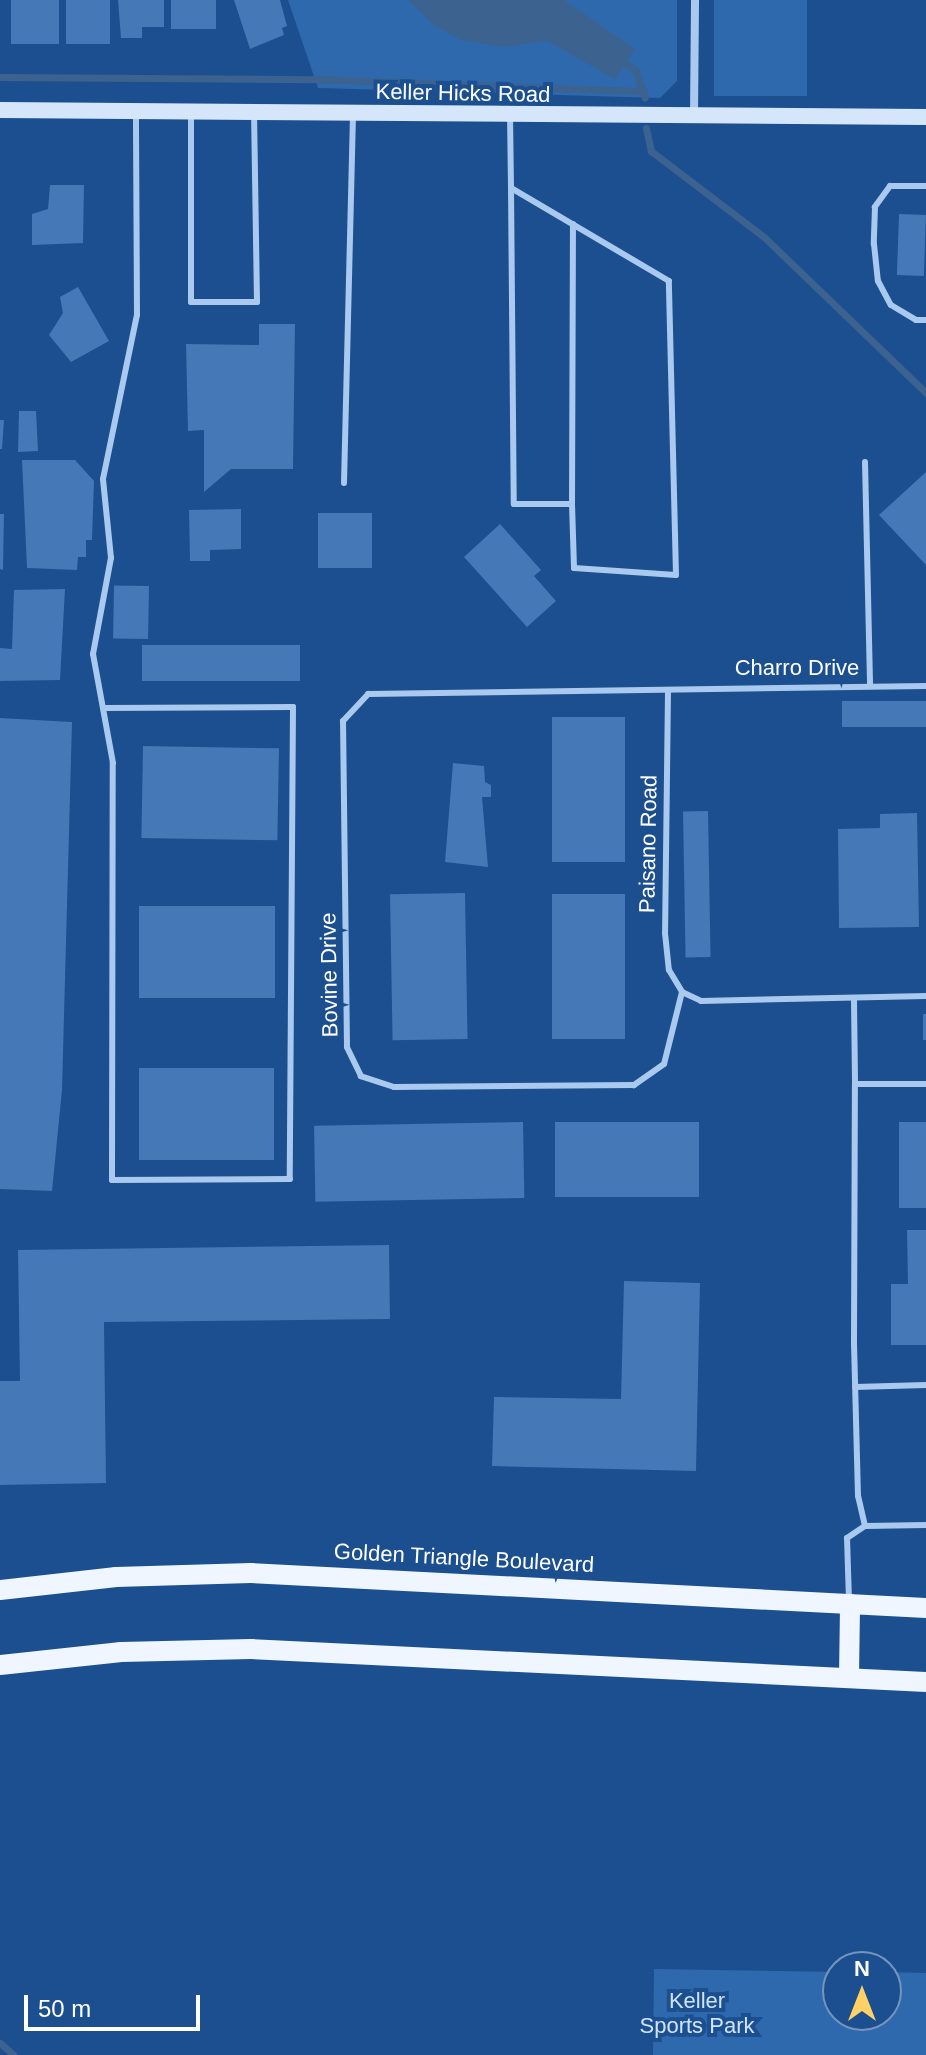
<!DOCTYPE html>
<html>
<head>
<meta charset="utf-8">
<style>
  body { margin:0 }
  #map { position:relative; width:926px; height:2055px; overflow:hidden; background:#1b4f8f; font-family:Helvetica,sans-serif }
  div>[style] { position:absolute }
  .green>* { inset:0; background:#2e69ad; transform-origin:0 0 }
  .water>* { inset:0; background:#3c6290 }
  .stream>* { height:7px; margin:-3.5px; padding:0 3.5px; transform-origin:3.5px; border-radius:3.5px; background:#3c6290 }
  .building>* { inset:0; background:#4478b7; transform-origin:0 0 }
  .lane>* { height:6px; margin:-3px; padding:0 3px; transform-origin:3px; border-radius:3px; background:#a9c9ee }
  .street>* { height:8px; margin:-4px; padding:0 4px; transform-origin:4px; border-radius:4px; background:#a9c9ee }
  .secondary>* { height:16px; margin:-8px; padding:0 8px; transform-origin:8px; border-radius:8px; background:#d6e6fa }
  .primary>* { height:20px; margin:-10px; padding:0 10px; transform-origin:10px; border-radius:10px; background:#f0f6ff }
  span { translate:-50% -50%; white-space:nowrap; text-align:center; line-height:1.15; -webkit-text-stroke:8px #1b4f8f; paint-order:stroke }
  .street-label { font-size:22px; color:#fff }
  .park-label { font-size:22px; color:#cfe3fa }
  .north { position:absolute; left:822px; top:1951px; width:80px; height:80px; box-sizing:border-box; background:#1b4f8f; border:2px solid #7695bc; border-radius:50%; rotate:0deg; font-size:22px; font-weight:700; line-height:32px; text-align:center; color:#fff }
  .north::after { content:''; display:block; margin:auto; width:28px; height:36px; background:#ffd166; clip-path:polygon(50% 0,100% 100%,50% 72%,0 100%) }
  .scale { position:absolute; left:24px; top:1995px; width:176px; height:36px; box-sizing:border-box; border:4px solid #fff; border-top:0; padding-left:10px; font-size:24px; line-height:28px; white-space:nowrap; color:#fff; -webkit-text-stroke:6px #1b4f8f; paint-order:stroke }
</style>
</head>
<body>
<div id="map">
  <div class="green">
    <div style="clip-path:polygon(288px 0,677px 0,677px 81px,660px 98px,318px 88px)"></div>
    <div style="left:714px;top:0;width:93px;height:96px"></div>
    <div style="clip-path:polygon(654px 1969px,838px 1972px,838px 2015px,886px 2015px,886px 1972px,926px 1973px,926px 2055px,653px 2055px)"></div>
  </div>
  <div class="water">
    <div style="clip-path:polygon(408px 0,564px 0,635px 49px,615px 79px,547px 41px,504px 47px,461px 40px,434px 25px)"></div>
  </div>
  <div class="stream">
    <div style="left:618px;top:58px;width:22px;rotate:36deg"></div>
    <div style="left:636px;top:71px;width:28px;rotate:72deg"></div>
    <div style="left:0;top:77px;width:312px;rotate:0.4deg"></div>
    <div style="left:312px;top:79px;width:332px;rotate:2.1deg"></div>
    <div style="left:646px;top:128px;width:24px;rotate:78deg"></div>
    <div style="left:651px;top:151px;width:142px;rotate:37.3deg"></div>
    <div style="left:764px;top:237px;width:225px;rotate:43.9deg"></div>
    <div style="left:0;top:2043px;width:18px;rotate:41deg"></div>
  </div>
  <div class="building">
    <div style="left:11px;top:0;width:48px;height:44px"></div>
    <div style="left:66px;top:0;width:44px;height:44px"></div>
    <div style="clip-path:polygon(118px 0,164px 0,164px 27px,142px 27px,142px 38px,121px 38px)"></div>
    <div style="left:171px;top:0;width:45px;height:29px"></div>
    <div style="clip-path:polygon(234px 0,280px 0,287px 26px,282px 28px,284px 35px,250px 49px)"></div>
    <div style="clip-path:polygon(50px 185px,84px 185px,83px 243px,32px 245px,32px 214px,48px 209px)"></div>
    <div style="left:899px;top:214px;width:27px;height:61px;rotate:2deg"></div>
    <div style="clip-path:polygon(78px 287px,109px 341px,71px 362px,49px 335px,63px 313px,60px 297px)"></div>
    <div style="clip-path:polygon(259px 324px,295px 324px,293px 469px,231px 469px,204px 492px,204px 430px,188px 431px,186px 344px,259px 345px)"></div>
    <div style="clip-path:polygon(19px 411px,36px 411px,38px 451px,18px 452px)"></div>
    <div style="clip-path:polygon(0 420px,4px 420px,2px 449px,0 449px)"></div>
    <div style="clip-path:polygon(22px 460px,75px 460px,94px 481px,92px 540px,86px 540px,86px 557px,78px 557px,77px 570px,27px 568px)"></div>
    <div style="clip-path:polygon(926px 472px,926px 565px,879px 515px)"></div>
    <div style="clip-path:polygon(241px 509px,241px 549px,210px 550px,210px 561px,190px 561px,189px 510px)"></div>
    <div style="left:318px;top:513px;width:54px;height:55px"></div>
    <div style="clip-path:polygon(0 514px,4px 514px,3px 570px,0 569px)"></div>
    <div style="clip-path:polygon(500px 524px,541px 570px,534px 576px,556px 601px,527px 627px,464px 557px)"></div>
    <div style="left:149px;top:586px;width:53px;height:35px;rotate:91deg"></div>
    <div style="clip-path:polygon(65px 589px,60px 680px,0 681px,0 648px,12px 649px,14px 590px)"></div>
    <div style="left:142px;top:645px;width:158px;height:36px"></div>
    <div style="left:926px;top:701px;width:26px;height:84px;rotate:90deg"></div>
    <div style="left:552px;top:717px;width:73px;height:145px"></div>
    <div style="clip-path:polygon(0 718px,72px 722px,62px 1090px,52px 1191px,0 1189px)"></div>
    <div style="left:143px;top:746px;width:136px;height:92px;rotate:1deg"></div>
    <div style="clip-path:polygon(453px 763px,484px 766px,485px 782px,491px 785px,491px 797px,482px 797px,488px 867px,445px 862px)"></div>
    <div style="left:708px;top:811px;width:146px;height:25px;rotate:89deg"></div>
    <div style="clip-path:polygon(917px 813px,919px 927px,839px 928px,838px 829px,880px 828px,880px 814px)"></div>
    <div style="left:465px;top:893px;width:146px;height:75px;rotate:89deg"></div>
    <div style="left:552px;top:894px;width:73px;height:145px"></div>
    <div style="left:139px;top:906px;width:136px;height:92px"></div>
    <div style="left:923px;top:1014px;width:3px;height:26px"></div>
    <div style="left:139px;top:1068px;width:135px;height:92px"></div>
    <div style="left:523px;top:1122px;width:76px;height:209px;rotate:89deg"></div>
    <div style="left:555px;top:1122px;width:144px;height:75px"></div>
    <div style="left:926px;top:1122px;width:86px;height:27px;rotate:90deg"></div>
    <div style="clip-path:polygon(907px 1230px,926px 1230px,926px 1345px,891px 1345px,891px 1284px,908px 1284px)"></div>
    <div style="clip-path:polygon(389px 1245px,390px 1319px,104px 1322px,106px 1483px,0 1485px,0 1381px,20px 1381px,18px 1250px)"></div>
    <div style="clip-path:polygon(624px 1281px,700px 1283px,696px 1471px,492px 1466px,494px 1397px,621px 1399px)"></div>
  </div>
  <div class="lane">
    <div style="left:191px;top:112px;width:190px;rotate:90deg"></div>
    <div style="left:191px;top:302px;width:66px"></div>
    <div style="left:257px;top:302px;width:188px;rotate:-90.9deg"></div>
    <div style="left:510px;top:115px;width:73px;rotate:89.2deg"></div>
    <div style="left:511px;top:188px;width:316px;rotate:89.5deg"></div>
    <div style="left:514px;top:504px;width:58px"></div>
    <div style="left:572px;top:504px;width:64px;rotate:88.2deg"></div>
    <div style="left:574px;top:568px;width:102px;rotate:3.9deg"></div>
    <div style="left:676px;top:575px;width:294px;rotate:-91.4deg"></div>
    <div style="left:669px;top:281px;width:183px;rotate:-149.5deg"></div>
    <div style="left:926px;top:186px;width:36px;rotate:180deg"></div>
    <div style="left:890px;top:186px;width:26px;rotate:126deg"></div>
    <div style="left:875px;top:207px;width:37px;rotate:92deg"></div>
    <div style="left:874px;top:244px;width:37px;rotate:84deg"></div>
    <div style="left:878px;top:281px;width:27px;rotate:62deg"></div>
    <div style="left:891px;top:305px;width:29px;rotate:31deg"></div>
    <div style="left:916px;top:320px;width:10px"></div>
    <div style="left:865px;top:462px;width:224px;rotate:88.7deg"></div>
    <div style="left:344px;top:483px;width:370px;rotate:-88.6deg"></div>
    <div style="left:572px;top:504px;width:280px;rotate:-89.8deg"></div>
    <div style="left:668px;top:692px;width:241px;rotate:90.7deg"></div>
    <div style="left:665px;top:933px;width:37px;rotate:84deg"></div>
    <div style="left:669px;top:970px;width:26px;rotate:59deg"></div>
    <div style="left:103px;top:708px;width:190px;rotate:-0.3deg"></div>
    <div style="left:293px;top:707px;width:472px;rotate:90.4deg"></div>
    <div style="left:290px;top:1179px;width:178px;rotate:179.7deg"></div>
    <div style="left:112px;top:1180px;width:417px;rotate:-89.9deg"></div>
    <div style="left:113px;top:763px;width:111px;rotate:-100.4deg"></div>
    <div style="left:93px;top:654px;width:98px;rotate:-79.4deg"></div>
    <div style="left:111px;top:558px;width:79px;rotate:-95.8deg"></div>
    <div style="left:103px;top:479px;width:167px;rotate:-78.3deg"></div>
    <div style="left:137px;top:315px;width:204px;rotate:-90.3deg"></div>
    <div style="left:682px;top:992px;width:74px;rotate:104deg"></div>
    <div style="left:664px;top:1064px;width:37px;rotate:145deg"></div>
    <div style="left:634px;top:1085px;width:240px;rotate:179.5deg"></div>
    <div style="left:394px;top:1087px;width:35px;rotate:-162deg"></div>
    <div style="left:361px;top:1076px;width:32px;rotate:-116deg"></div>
    <div style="left:347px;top:1047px;width:326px;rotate:-90.7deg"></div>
    <div style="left:343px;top:721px;width:37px;rotate:-47deg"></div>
    <div style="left:368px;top:694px;width:558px;rotate:-0.82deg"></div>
    <div style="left:682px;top:992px;width:21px;rotate:25deg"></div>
    <div style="left:701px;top:1001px;width:225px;rotate:-1.3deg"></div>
    <div style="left:854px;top:1000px;width:84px;rotate:89.3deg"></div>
    <div style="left:855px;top:1387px;width:71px;rotate:-1.6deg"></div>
    <div style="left:865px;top:1526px;width:31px;rotate:-103deg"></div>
    <div style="left:858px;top:1496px;width:153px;rotate:-91.5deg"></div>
    <div style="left:854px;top:1343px;width:259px;rotate:-89.8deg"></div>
    <div style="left:855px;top:1084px;width:71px"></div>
    <div style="left:849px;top:1601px;width:63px;rotate:-91.8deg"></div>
    <div style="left:847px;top:1538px;width:22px;rotate:-34deg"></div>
    <div style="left:865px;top:1526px;width:61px;rotate:-0.9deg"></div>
  </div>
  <div class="street">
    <div style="left:694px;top:117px;width:117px;rotate:-89.5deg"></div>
  </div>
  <div class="secondary">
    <div style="left:0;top:110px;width:926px;rotate:0.43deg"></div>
  </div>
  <div class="primary">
    <div style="left:0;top:1590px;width:117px;rotate:-6.4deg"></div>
    <div style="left:116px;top:1577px;width:135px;rotate:-1.7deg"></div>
    <div style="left:251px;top:1573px;width:676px;rotate:2.97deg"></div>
    <div style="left:0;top:1665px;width:122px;rotate:-6.1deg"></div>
    <div style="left:121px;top:1652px;width:130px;rotate:-1.3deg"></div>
    <div style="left:251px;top:1649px;width:676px;rotate:2.8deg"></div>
    <div style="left:849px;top:1678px;width:74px;rotate:-89.2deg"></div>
  </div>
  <div class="street-label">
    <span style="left:463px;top:93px;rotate:1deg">Keller Hicks Road</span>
    <span style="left:797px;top:668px">Charro Drive</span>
    <span style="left:648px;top:844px;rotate:-89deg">Paisano Road</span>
    <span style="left:329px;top:975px;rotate:-91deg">Bovine Drive</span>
    <span style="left:464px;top:1558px;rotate:3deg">Golden Triangle Boulevard</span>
  </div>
  <div class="park-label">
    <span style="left:697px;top:2013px">Keller<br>Sports Park</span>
  </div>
  <div class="north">N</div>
  <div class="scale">50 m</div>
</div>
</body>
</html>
